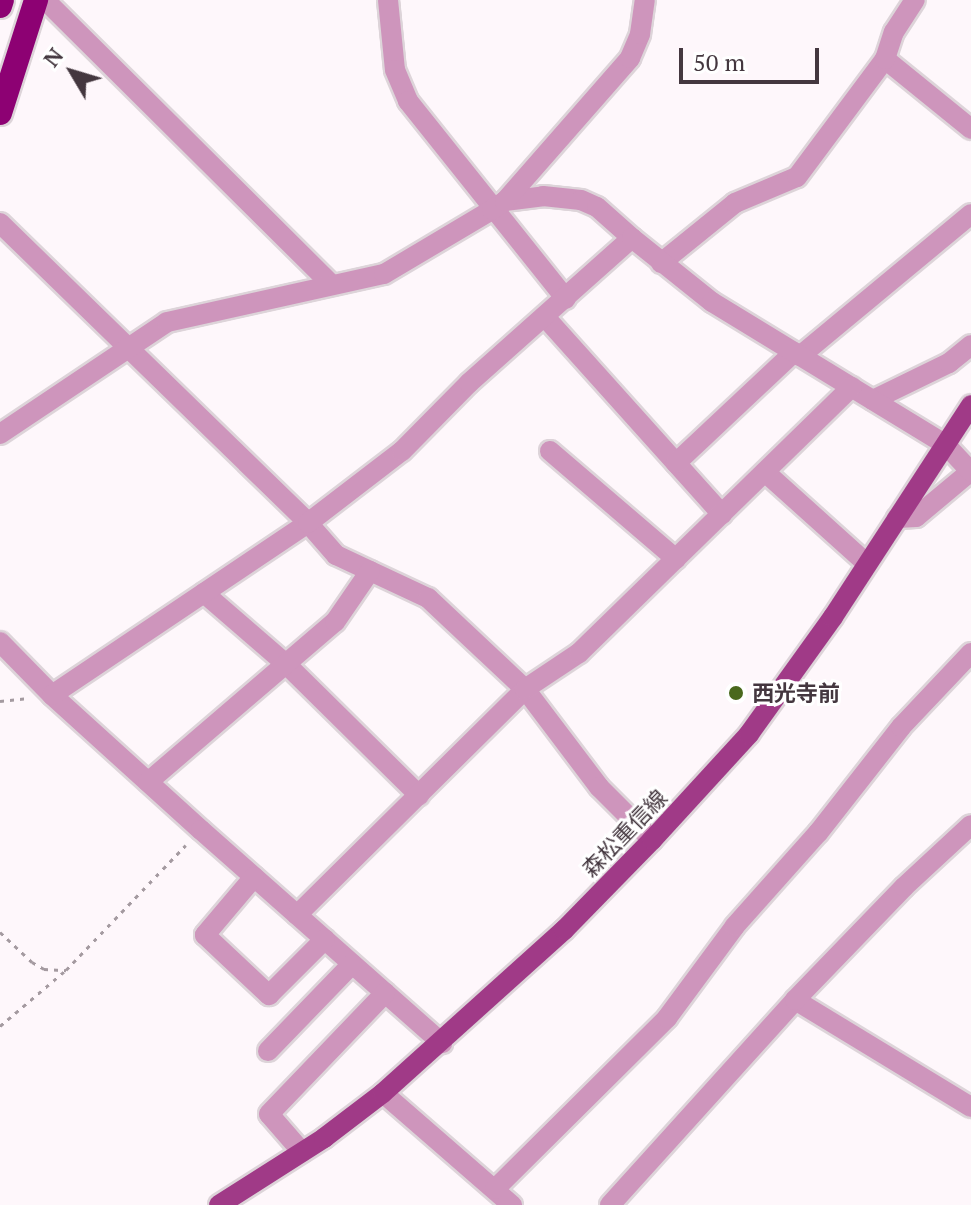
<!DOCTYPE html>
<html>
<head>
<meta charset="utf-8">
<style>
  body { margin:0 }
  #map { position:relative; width:971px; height:1205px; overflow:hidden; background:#fef7fb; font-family:"PT Serif","Noto Sans JP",serif }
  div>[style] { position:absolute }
  .path>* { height:3px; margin-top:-1.5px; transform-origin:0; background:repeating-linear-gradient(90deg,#a49aa0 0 4px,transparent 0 10px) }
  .roads { filter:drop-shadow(2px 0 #ddd4d9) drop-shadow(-2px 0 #ddd4d9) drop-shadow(0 2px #ddd4d9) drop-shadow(0 -2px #ddd4d9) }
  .minor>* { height:20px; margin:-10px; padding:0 10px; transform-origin:10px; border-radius:10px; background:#ce95bc }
  .major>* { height:20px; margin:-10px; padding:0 10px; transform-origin:10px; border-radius:10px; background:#a03a87 }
  .highway>* { height:24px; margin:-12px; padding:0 12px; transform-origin:12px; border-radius:12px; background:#8d0173 }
  .dots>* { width:22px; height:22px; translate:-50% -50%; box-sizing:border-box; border:4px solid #fff; border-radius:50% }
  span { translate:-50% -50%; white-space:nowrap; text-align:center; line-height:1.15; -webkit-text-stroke:6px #fff; paint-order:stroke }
  .poi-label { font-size:22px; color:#44373f; font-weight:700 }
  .left { translate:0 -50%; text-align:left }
  .street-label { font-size:22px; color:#44373f }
  .north { position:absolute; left:32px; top:32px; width:80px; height:80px; -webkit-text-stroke:6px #fff; paint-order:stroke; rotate:308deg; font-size:22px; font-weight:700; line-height:32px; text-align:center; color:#44373f }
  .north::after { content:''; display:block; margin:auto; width:28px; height:36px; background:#44373f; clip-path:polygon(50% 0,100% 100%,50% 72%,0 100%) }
  .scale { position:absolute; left:679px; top:48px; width:140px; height:36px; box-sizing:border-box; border:4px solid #44373f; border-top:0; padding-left:10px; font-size:24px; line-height:28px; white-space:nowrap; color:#44373f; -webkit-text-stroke:6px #fff; paint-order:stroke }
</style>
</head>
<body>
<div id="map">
  <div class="path">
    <div style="left:0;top:701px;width:29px;rotate:-6deg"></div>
    <div style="left:0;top:932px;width:44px;rotate:43.2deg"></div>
    <div style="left:32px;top:962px;width:14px;rotate:30deg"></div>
    <div style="left:44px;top:969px;width:22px;rotate:3deg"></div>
    <div style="left:0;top:1026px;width:87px;rotate:-40.3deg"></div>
    <div style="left:66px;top:970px;width:173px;rotate:-46.2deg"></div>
  </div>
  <div class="roads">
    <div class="minor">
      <div style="left:45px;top:0;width:402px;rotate:44.8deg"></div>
      <div style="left:388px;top:0;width:70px;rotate:84.3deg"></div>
      <div style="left:395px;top:70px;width:34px;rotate:67deg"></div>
      <div style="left:408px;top:101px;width:253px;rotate:51.4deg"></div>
      <div style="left:885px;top:59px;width:111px;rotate:39.1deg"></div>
      <div style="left:505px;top:201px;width:38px;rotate:-7deg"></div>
      <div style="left:543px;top:196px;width:38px;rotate:6deg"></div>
      <div style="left:581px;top:200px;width:17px;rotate:24deg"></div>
      <div style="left:597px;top:207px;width:47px;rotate:41.5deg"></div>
      <div style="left:0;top:223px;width:430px;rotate:44.2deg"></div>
      <div style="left:308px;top:523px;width:43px;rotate:48.8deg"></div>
      <div style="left:336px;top:555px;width:102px;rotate:25.1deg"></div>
      <div style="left:428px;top:598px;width:133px;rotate:43.2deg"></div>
      <div style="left:525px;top:689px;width:123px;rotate:52.9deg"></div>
      <div style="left:599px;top:787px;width:75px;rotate:45deg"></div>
      <div style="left:661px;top:263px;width:95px;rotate:-39deg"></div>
      <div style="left:735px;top:203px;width:67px;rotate:-22.8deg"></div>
      <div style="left:797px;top:177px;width:147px;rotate:-53.3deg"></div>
      <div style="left:885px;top:59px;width:28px;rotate:-72deg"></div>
      <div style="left:894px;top:32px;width:38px;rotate:-57deg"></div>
      <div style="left:545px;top:317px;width:265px;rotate:48.1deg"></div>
      <div style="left:800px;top:356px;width:222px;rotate:-39.7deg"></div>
      <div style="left:873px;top:400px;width:85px;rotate:-26deg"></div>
      <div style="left:949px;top:363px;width:28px;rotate:-39deg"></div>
      <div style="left:0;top:434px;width:201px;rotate:-33.8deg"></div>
      <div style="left:167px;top:322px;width:222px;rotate:-12.5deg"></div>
      <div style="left:384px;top:274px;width:126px;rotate:-30.7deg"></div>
      <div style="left:492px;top:210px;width:16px;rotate:-35deg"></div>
      <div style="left:505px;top:201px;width:190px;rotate:-48.8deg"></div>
      <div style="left:630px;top:58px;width:26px;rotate:-67deg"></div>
      <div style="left:640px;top:34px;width:34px;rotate:-82deg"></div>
      <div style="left:550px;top:451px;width:166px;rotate:40.6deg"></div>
      <div style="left:676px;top:463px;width:162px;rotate:-43.2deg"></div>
      <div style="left:765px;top:472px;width:137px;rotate:42deg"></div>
      <div style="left:897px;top:518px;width:19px;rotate:-3deg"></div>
      <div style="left:916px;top:517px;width:72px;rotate:-39.9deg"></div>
      <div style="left:204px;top:593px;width:108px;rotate:40.9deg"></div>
      <div style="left:286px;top:664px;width:187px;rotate:44.6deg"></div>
      <div style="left:0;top:642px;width:74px;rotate:45.5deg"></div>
      <div style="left:52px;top:695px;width:201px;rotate:42.2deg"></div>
      <div style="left:201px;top:830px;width:322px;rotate:41.5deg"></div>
      <div style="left:52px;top:695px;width:308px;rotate:-33.9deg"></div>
      <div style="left:308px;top:523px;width:118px;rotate:-37.5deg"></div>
      <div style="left:402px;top:451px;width:95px;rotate:-45.4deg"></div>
      <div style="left:469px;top:383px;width:218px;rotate:-41.7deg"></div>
      <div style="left:632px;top:238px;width:102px;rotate:38.7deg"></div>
      <div style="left:712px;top:302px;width:273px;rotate:31.4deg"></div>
      <div style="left:945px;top:444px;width:38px;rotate:47deg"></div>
      <div style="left:148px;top:782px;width:246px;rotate:-40.6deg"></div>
      <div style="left:335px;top:622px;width:62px;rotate:-55.5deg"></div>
      <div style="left:254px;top:877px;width:76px;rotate:130.2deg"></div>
      <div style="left:205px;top:935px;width:88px;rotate:43.2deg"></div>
      <div style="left:269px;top:995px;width:79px;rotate:-45deg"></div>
      <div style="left:297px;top:915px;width:321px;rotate:-44.7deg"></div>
      <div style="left:525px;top:689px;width:65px;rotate:-33.7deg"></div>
      <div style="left:579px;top:653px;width:381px;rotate:-44.3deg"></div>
      <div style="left:795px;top:1000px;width:206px;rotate:31.3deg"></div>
      <div style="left:268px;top:1051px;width:121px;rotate:-46deg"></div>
      <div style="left:383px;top:1093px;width:171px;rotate:41deg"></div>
      <div style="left:302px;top:1152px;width:50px;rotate:-131deg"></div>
      <div style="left:269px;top:1114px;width:168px;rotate:-46.2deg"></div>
      <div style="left:495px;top:1189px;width:243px;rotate:-44.8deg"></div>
      <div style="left:667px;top:1018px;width:114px;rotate:-53.5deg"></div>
      <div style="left:735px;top:926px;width:125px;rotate:-48.3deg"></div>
      <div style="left:818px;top:833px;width:135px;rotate:-51.9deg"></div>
      <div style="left:901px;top:727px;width:102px;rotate:-46.6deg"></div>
      <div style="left:610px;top:1205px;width:276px;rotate:-47.9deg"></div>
      <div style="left:795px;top:1000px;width:157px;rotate:-46deg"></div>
      <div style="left:904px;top:887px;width:91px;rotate:-42.8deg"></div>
    </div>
    <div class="major">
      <div style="left:219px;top:1205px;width:125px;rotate:-32.5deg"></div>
      <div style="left:324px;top:1138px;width:74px;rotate:-37.3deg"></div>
      <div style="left:383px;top:1093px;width:244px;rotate:-42deg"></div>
      <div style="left:564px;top:930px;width:126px;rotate:-45.6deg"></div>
      <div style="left:652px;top:840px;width:144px;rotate:-47.5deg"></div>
      <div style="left:749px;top:734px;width:144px;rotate:-54.3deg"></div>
      <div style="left:833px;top:617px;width:253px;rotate:-56.9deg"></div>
    </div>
    <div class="highway">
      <div style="left:0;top:6px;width:6px;rotate:-72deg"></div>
      <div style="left:0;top:113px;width:119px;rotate:-72.3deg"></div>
    </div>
  </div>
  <div class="dots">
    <div style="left:736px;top:693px;background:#4a681d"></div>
  </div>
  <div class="poi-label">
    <span class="left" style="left:752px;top:693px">西光寺前</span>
  </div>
  <div class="street-label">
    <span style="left:624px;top:833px;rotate:-46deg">森松重信線</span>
  </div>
  <div class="north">N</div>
  <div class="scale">50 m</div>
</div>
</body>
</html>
